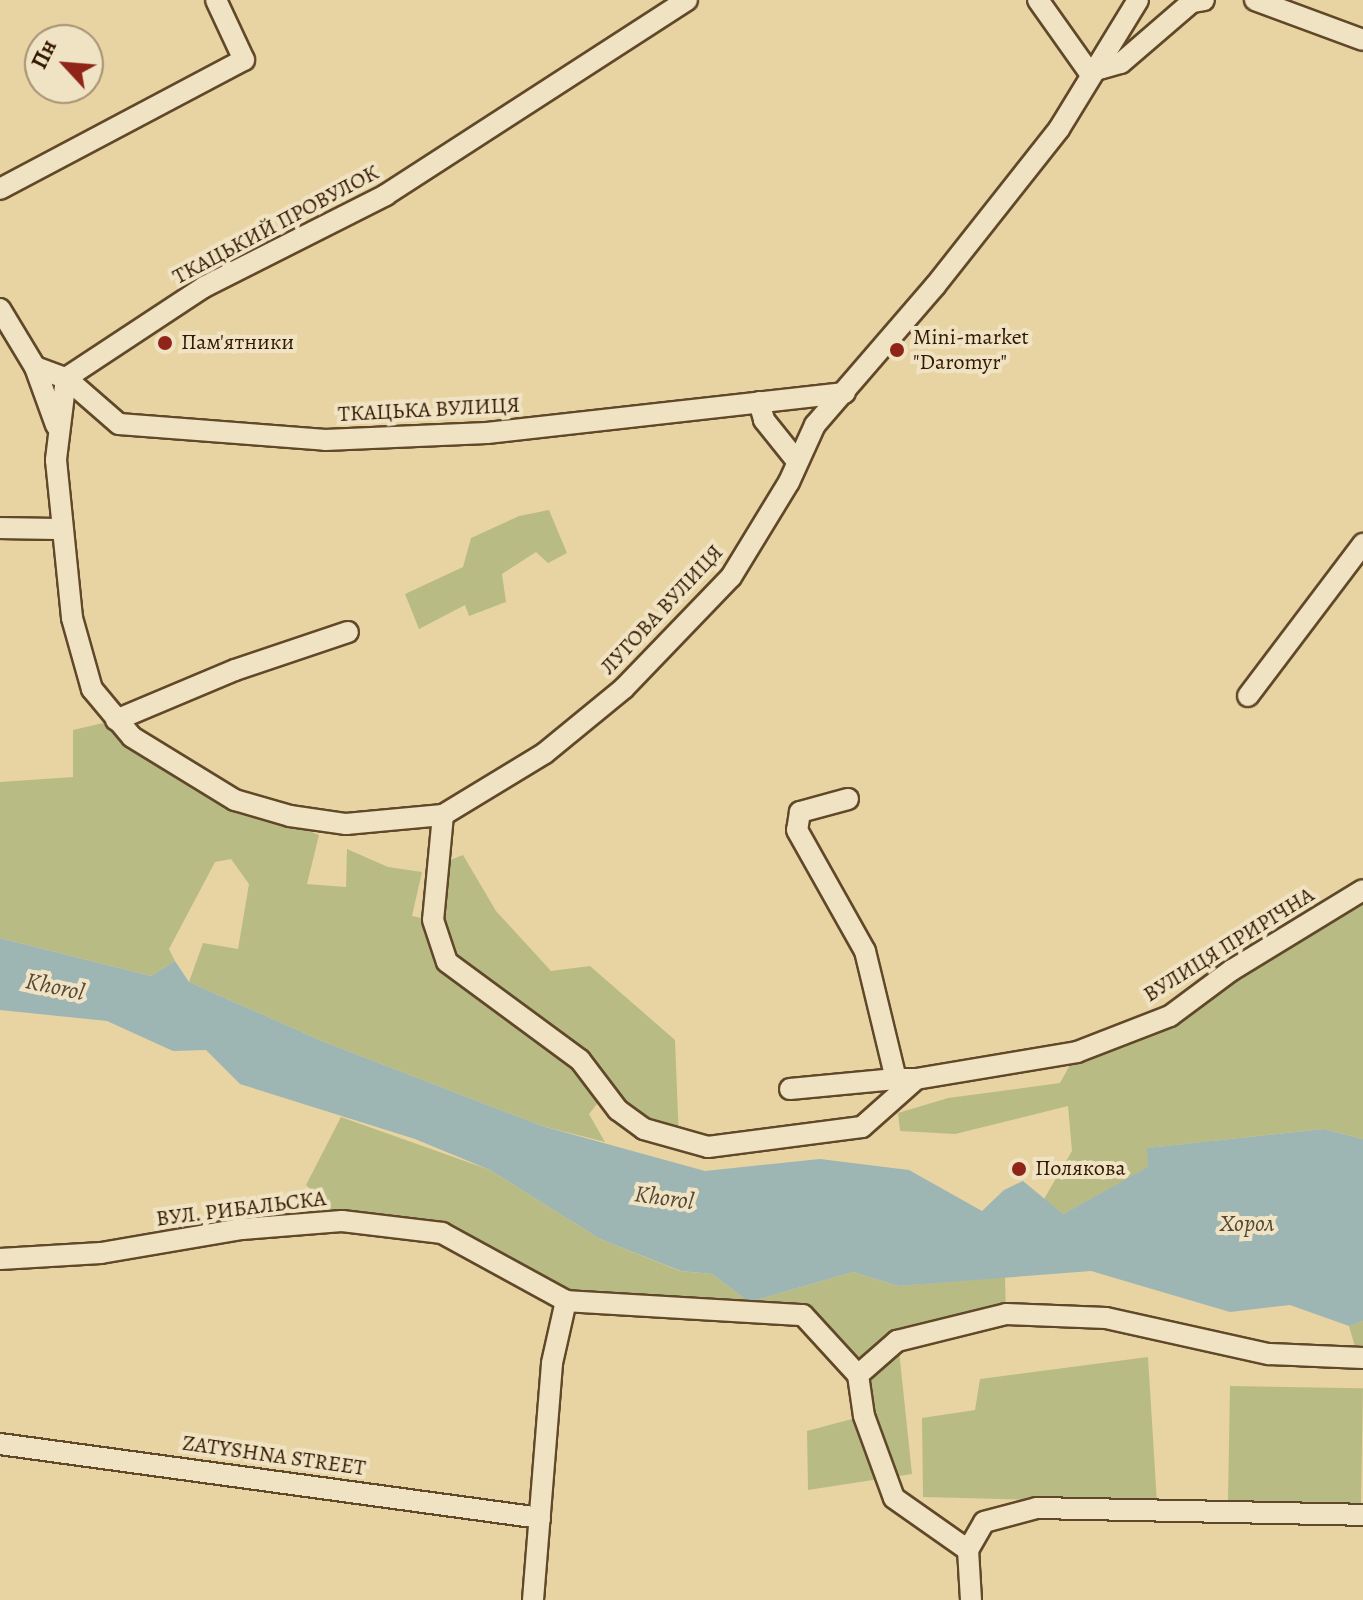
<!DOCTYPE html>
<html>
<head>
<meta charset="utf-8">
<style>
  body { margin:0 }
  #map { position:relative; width:1363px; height:1600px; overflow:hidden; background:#e8d4a3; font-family:Alegreya,serif }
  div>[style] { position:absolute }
  .green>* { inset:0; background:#b8bc84; transform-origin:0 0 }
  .water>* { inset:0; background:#9db5b3 }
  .roads { filter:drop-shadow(2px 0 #604829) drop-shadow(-2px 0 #604829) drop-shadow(0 2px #604829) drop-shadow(0 -2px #604829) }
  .minor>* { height:20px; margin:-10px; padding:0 10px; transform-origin:10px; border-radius:10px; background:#f0e3c3 }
  .dots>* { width:22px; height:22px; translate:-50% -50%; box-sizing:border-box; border:4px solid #f0e3c3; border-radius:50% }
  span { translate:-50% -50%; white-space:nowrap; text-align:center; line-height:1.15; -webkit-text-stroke:8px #f0e3c3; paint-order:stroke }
  .street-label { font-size:22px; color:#331900 }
  .poi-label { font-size:22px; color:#331900 }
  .left { translate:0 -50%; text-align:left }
  .water-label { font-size:24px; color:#534836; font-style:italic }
  .north { position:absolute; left:24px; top:24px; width:80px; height:80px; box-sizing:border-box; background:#f0e3c3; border:2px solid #a49275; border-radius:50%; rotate:296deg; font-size:22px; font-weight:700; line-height:32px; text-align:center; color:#331900 }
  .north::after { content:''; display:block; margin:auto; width:28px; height:36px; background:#8f2418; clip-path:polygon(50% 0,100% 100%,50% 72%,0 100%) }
</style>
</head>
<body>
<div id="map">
  <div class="green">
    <div style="clip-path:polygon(549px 510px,567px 553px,548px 563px,536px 552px,502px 574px,506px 602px,469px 616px,465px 605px,419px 629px,405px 594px,463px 567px,471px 538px,519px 516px)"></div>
    <div style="clip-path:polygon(116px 720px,235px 800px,319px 835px,307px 884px,346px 887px,347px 849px,388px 867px,422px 872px,412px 916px,432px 920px,440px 864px,463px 855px,496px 911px,551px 971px,590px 966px,675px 1040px,679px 1139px,605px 1094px,589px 1114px,605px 1142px,542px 1126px,322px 1041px,189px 982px,203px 943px,238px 949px,249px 884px,231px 859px,215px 862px,169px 949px,175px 961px,151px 976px,0 938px,0 782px,73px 777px,73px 730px)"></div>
    <div style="clip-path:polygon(1363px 890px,1363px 1139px,1324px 1129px,1148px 1148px,1149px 1167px,1063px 1214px,1044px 1199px,1072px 1151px,1068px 1106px,955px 1134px,900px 1131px,898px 1113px,948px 1098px,1060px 1083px,1077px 1052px,1170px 1016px)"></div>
    <div style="clip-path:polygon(341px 1117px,490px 1170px,600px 1239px,680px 1271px,712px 1274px,749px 1302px,853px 1272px,898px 1286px,1005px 1277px,1006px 1314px,898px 1341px,912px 1474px,808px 1490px,807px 1431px,863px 1416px,858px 1375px,803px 1315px,567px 1298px,442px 1233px,342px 1221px,306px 1185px)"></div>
    <div style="clip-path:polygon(1363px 1321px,1363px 1358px,1334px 1354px,1355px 1347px,1349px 1326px)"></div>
    <div style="clip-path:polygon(1148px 1357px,1157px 1503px,923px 1497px,922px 1418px,975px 1410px,980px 1379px)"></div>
    <div style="left:1230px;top:1386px;width:133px;height:116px;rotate:1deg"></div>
  </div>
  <div class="water">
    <div style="clip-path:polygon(0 938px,151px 976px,175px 961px,189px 982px,322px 1041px,542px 1126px,705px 1171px,820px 1159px,909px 1170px,982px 1211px,1004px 1190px,1023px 1181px,1063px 1214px,1148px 1167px,1147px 1148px,1324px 1129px,1363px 1139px,1363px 1321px,1349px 1326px,1290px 1305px,1230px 1312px,1091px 1271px,898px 1286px,853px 1272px,749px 1302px,712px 1274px,681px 1271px,600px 1239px,490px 1170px,415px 1139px,240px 1084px,206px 1050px,173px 1051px,107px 1021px,0 1010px)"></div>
  </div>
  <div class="roads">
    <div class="minor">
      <div style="left:687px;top:0;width:359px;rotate:147.1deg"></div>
      <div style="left:386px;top:195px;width:204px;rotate:153.2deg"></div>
      <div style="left:204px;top:287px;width:165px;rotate:146.6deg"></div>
      <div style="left:66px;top:378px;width:83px;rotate:97deg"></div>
      <div style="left:56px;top:460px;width:159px;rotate:84.2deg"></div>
      <div style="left:72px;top:618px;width:74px;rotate:74.3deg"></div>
      <div style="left:92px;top:689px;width:62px;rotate:50.2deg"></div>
      <div style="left:132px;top:737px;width:121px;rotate:31.5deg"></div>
      <div style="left:235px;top:800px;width:57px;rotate:16.2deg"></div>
      <div style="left:290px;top:816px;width:57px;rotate:8.1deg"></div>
      <div style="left:346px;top:824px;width:97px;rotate:-5.3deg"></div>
      <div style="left:443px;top:815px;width:119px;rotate:-31.3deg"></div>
      <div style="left:545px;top:753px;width:102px;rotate:-39.4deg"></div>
      <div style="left:624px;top:688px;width:154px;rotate:-46.1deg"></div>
      <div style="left:731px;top:577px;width:111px;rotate:-58.6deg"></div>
      <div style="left:789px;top:482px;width:63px;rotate:-65.5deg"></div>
      <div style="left:815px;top:425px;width:184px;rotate:-49.2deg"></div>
      <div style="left:935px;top:286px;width:200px;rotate:-51.7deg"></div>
      <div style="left:1059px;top:129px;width:151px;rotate:-58.5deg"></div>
      <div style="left:1038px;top:0;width:88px;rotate:54.7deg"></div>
      <div style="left:1089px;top:72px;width:33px;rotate:-16deg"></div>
      <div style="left:1121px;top:63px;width:94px;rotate:-40.7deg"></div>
      <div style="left:1192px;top:2px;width:12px;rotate:-9deg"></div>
      <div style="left:1255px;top:0;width:115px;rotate:20.3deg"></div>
      <div style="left:0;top:189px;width:276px;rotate:-27.9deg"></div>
      <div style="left:244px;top:60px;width:66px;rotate:-115deg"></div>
      <div style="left:0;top:309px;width:68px;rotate:58.9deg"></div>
      <div style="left:35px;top:367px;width:62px;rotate:70.1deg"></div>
      <div style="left:35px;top:367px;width:33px;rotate:20deg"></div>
      <div style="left:66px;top:378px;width:70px;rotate:41deg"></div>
      <div style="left:119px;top:424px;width:207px;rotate:4.4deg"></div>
      <div style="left:325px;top:440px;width:162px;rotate:-2.5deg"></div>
      <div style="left:487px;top:433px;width:360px;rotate:-6.4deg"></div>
      <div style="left:759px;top:402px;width:19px;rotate:74deg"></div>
      <div style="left:764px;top:420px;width:51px;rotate:51.3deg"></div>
      <div style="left:0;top:528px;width:62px;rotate:0.9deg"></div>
      <div style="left:1248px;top:696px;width:191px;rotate:-52.9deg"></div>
      <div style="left:116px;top:720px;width:129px;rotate:-22.8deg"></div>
      <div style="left:235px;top:670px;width:119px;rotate:-18.6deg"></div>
      <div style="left:848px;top:799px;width:50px;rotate:164.8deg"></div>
      <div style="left:800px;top:812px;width:18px;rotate:99deg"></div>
      <div style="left:797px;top:830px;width:139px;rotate:60.7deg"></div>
      <div style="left:865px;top:951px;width:132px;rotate:76.4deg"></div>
      <div style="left:896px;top:1079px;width:20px"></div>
      <div style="left:443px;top:815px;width:105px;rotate:95.4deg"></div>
      <div style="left:433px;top:920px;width:44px;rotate:71.6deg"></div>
      <div style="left:447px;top:962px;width:165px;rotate:36.4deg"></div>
      <div style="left:580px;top:1060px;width:63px;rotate:52.8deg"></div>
      <div style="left:618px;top:1110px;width:32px;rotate:36deg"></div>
      <div style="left:644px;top:1129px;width:66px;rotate:15.7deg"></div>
      <div style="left:708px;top:1147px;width:155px;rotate:-7.4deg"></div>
      <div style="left:862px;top:1127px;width:72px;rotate:-41.6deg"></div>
      <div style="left:916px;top:1079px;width:163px;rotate:-9.5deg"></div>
      <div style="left:1077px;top:1052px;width:100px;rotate:-21.2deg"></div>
      <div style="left:1170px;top:1016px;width:77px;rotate:-36.6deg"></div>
      <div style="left:1232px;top:970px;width:153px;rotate:-31.4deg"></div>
      <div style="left:790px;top:1089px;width:106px;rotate:-5.4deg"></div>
      <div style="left:0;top:1259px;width:101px;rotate:-3.4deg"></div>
      <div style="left:101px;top:1253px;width:143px;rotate:-9.7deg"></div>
      <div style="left:242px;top:1229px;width:100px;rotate:-4.6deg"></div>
      <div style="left:342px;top:1221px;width:101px;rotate:6.8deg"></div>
      <div style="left:442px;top:1233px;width:141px;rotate:28.7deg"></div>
      <div style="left:566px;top:1301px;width:237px;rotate:3.4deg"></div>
      <div style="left:803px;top:1315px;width:81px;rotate:47.5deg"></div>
      <div style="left:858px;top:1375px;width:52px;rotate:-41.1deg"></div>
      <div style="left:897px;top:1341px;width:112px;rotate:-13.9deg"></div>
      <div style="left:1006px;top:1314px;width:100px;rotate:2.3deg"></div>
      <div style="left:1106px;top:1318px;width:167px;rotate:12.5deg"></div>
      <div style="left:1269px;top:1354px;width:94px;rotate:2.4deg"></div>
      <div style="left:858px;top:1375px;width:41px;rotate:81.7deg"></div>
      <div style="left:864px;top:1416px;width:87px;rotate:69.9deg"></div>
      <div style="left:894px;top:1498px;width:90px;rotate:35.1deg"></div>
      <div style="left:0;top:1444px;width:545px;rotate:7.8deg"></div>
      <div style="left:533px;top:1600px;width:238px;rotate:-85.4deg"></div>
      <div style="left:552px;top:1363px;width:64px;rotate:-77.3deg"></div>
      <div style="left:971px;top:1600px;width:50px;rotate:-93.4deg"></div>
      <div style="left:968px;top:1550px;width:32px;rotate:-60deg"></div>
      <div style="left:984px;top:1522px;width:55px;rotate:-14.8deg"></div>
      <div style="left:1037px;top:1508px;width:326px;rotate:1.2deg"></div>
    </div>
  </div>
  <div class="dots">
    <div style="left:165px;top:343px;background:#8f2418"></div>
    <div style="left:897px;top:350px;background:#8f2418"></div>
    <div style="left:1019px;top:1169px;background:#8f2418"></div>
  </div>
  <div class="street-label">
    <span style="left:276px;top:225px;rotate:-28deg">ТКАЦЬКИЙ ПРОВУЛОК</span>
    <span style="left:429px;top:410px;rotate:-3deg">ТКАЦЬКА ВУЛИЦЯ</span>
    <span style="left:662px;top:610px;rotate:-47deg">ЛУГОВА ВУЛИЦЯ</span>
    <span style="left:1229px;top:945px;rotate:-32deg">ВУЛИЦЯ ПРИРІЧНА</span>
    <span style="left:241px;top:1209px;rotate:-7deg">ВУЛ. РИБАЛЬСКА</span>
    <span style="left:274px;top:1456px;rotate:8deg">ZATYSHNA STREET</span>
  </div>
  <div class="poi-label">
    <span class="left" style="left:913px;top:350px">Mini-market<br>"Daromyr"</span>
    <span class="left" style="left:181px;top:343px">Пам'ятники</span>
    <span class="left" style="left:1035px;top:1169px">Полякова</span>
  </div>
  <div class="water-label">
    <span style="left:55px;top:987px;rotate:12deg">Khorol</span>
    <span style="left:664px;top:1198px;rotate:8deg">Khorol</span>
    <span style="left:1247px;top:1224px">Хорол</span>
  </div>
  <div class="north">Пн</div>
</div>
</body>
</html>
